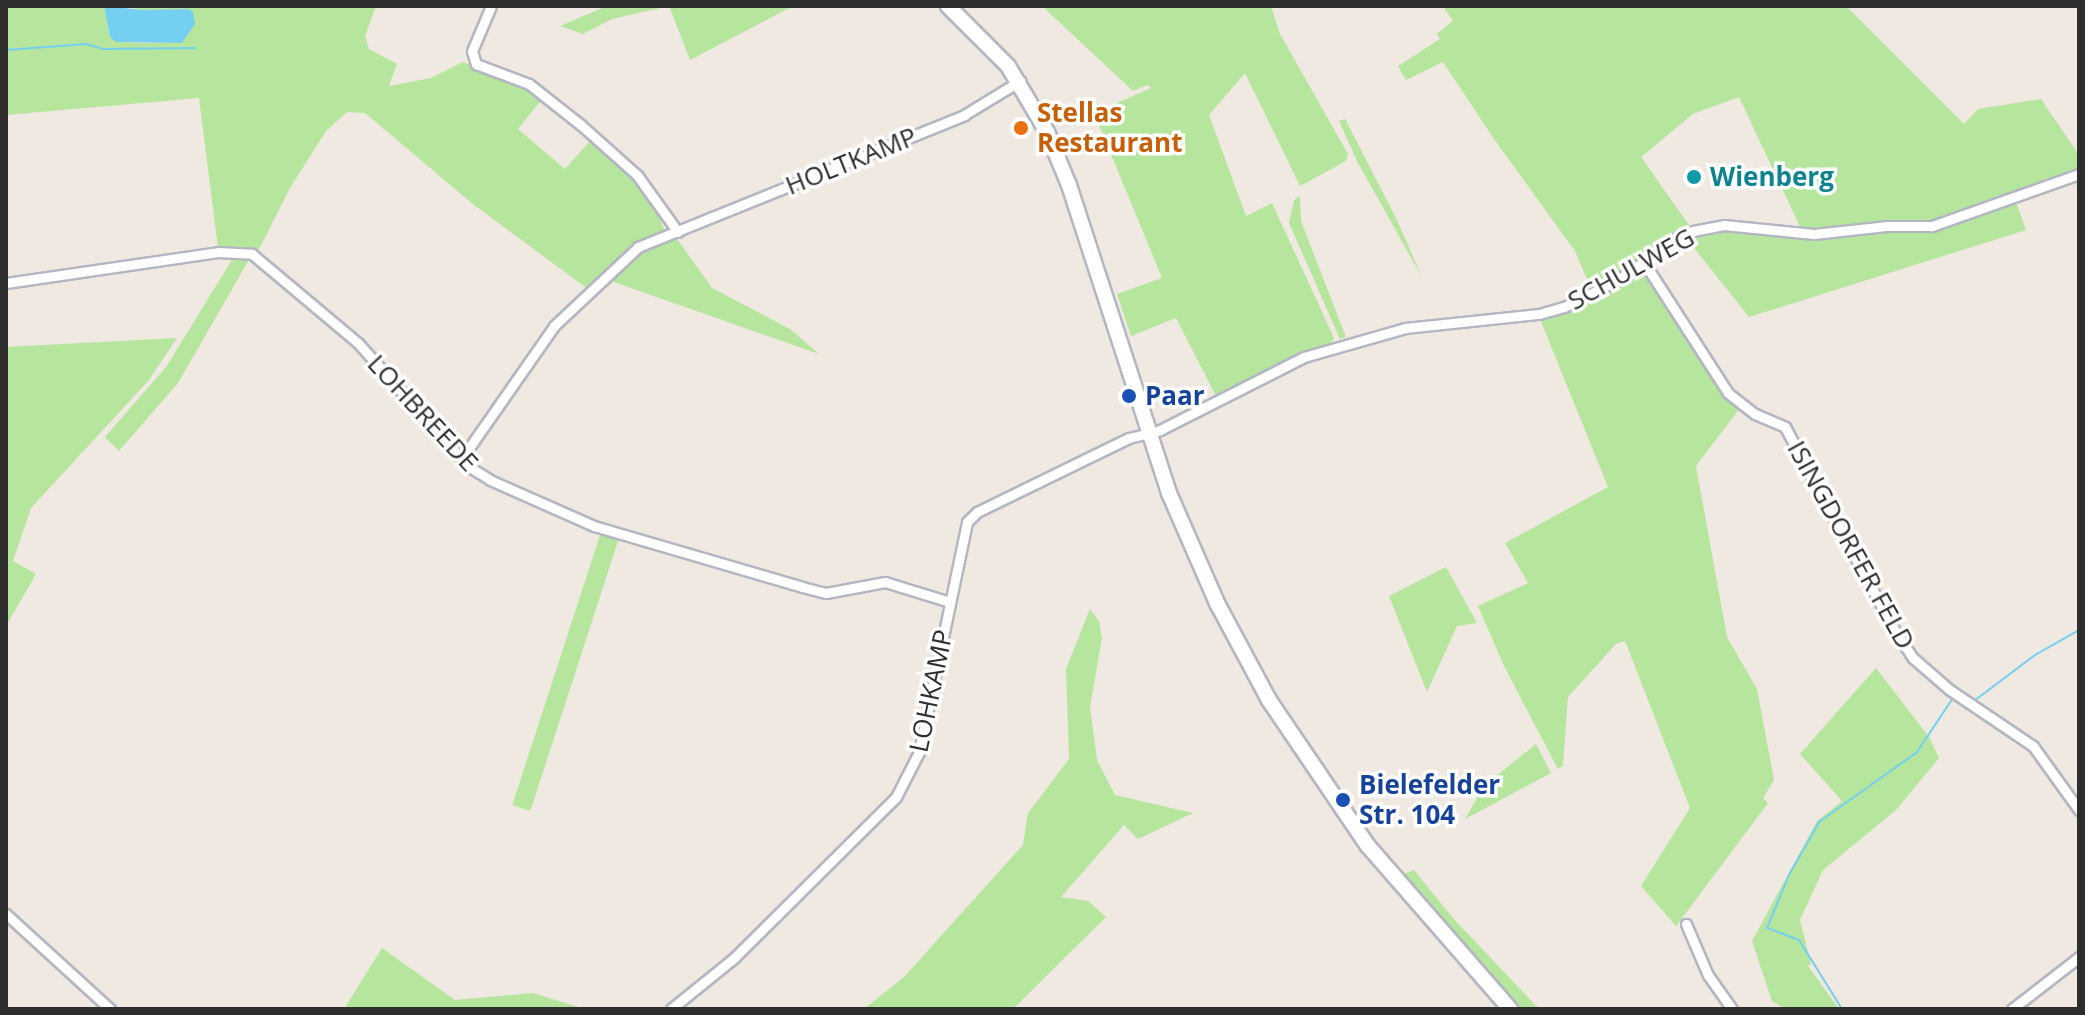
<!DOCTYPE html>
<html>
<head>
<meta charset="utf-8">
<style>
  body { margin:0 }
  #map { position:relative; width:2085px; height:1015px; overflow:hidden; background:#efe9e1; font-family:"Open Sans",sans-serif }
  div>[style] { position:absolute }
  .green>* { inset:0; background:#b6e59e; transform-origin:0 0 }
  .water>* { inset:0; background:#75cff0 }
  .stream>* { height:2px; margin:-1px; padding:0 1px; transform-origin:1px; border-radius:1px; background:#75cff0 }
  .roads { filter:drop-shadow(2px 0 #b4b7c1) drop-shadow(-2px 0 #b4b7c1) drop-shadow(0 2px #b4b7c1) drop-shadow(0 -2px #b4b7c1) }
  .minor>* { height:9px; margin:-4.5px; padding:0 4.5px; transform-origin:4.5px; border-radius:4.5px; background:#fff }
  .secondary>* { height:14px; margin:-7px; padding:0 7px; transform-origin:7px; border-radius:7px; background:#fff }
  .dots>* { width:22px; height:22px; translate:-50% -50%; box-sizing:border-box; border:4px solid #fff; border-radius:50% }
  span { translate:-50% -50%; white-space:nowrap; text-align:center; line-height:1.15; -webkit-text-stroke:7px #fff; paint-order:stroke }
  .food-label { font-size:26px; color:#c56008; font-weight:700 }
  .left { translate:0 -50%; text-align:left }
  .street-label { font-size:26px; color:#2e2e2e }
  .culture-label { font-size:26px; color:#0d838f; font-weight:700 }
  .transit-label { font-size:26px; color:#164399; font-weight:700 }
  .frame { position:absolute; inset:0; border:8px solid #2e2e2e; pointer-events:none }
</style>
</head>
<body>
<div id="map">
  <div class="green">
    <div style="clip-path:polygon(6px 6px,104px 6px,110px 37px,117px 42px,144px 43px,181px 43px,187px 9px,143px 10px,121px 6px,376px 6px,365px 36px,369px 49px,397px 64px,389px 86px,431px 78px,463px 62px,528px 87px,543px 98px,518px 129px,565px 169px,592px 139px,635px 177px,665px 219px,661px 223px,666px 232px,588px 289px,474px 205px,365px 113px,347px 112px,326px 131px,290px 188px,257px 253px,240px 248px,218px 248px,199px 98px,6px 115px)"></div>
    <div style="clip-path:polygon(607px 6px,793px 6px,690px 60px,669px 6px,612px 19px,583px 34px,560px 26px)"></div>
    <div style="clip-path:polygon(1042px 6px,1271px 6px,1280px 34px,1348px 154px,1346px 161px,1300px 186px,1245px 73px,1209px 115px,1246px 216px,1272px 203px,1334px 338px,1331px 343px,1302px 353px,1216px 396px,1176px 318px,1131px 336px,1117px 294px,1162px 278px,1094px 113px,1151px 88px,1147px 85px,1133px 91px)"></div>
    <div style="clip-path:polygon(1443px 6px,1846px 6px,1964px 124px,1978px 109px,2041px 99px,2079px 155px,2079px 168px,2068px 175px,1932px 223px,1802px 231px,1739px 97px,1693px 114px,1641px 157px,1691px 228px,1627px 270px,1591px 288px,1575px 251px,1494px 139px,1443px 62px,1406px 80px,1398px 66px,1440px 39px,1437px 34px,1453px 21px)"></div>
    <div style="clip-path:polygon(1345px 119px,1397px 220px,1422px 277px,1358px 163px,1339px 121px)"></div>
    <div style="clip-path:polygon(1300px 196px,1301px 221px,1346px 337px,1340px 339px,1289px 223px,1294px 200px)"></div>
    <div style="clip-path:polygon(2016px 202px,2026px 230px,1749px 317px,1686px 238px,1724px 228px,1825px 238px,1890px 229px,1933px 229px)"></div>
    <div style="clip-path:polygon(677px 239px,712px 288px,790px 329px,819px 354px,608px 280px,640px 251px)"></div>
    <div style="clip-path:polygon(235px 255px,250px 258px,178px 383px,119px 451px,105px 437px,166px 367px)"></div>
    <div style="clip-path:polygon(1646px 269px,1726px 396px,1740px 408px,1696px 466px,1727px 637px,1757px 689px,1774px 780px,1763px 798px,1768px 803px,1676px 926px,1641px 886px,1690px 808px,1625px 641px,1616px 644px,1568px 697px,1563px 766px,1558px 769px,1504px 666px,1478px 606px,1528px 583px,1505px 543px,1608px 487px,1540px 319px,1566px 310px)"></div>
    <div style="clip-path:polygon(177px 338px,149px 380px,31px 508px,13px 561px,36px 574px,6px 626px,6px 347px)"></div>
    <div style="left:601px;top:532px;width:19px;height:287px;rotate:18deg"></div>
    <div style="clip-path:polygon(1446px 567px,1477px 623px,1457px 626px,1427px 692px,1389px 596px)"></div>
    <div style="clip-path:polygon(1090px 609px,1099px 621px,1102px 638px,1090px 707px,1097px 760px,1115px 795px,1193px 813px,1138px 839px,1124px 825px,1061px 897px,1088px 901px,1106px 917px,1013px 1009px,864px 1009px,904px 977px,1023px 845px,1028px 813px,1069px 759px,1066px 669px)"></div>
    <div style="clip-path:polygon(1876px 668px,1929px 737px,1939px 758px,1896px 810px,1823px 870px,1800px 920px,1811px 964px,1808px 966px,1839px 1009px,1785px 1009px,1772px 1001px,1752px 941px,1817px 821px,1842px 801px,1800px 754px)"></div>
    <div style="clip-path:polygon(1536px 744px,1551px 773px,1465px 819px,1484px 786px)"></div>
    <div style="clip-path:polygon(1414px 870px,1453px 918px,1539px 1009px,1521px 1009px,1459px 941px,1404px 874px)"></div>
    <div style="clip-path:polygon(382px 948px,455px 1000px,533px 993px,585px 1009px,344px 1009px)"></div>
  </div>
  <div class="water">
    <div style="clip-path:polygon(104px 6px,143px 10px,188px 9px,193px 12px,195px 24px,182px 43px,116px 42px,110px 37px)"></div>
  </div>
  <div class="stream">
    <div style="left:6px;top:50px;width:80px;rotate:-4.3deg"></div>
    <div style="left:86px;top:44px;width:19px;rotate:16deg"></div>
    <div style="left:104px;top:49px;width:91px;rotate:-0.6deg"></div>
    <div style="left:645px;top:249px;width:146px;rotate:-22.2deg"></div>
    <div style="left:1164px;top:434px;width:22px;rotate:-30deg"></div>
    <div style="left:1916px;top:654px;width:53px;rotate:41.2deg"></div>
    <div style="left:1974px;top:701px;width:76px;rotate:-37deg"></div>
    <div style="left:2035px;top:655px;width:51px;rotate:-29.6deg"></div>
    <div style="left:106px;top:999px;width:15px;rotate:42deg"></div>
    <div style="left:1842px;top:1009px;width:81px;rotate:-121.9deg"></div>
    <div style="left:1799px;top:940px;width:34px;rotate:-159deg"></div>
    <div style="left:1767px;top:928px;width:57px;rotate:-67.5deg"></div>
    <div style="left:1789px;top:875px;width:61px;rotate:-60.5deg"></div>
    <div style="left:1819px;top:822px;width:120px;rotate:-35.5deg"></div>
    <div style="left:1917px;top:752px;width:65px;rotate:-56.3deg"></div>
  </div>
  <div class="roads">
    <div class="minor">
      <div style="left:491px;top:6px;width:49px;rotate:112.9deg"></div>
      <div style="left:472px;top:51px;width:14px;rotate:73deg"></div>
      <div style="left:476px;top:64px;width:57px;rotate:20.7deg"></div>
      <div style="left:529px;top:84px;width:66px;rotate:38.3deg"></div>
      <div style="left:581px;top:125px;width:75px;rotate:41.8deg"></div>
      <div style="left:637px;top:175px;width:70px;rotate:54.3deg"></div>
      <div style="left:1645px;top:264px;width:153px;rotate:57.2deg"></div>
      <div style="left:1728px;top:393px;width:34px;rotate:38deg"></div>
      <div style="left:1755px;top:414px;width:33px;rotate:23deg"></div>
      <div style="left:1785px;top:427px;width:226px;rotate:61.7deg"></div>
      <div style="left:1892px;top:626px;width:38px;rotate:57deg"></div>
      <div style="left:1913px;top:658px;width:49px;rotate:40.9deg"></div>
      <div style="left:1950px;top:690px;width:100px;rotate:34deg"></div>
      <div style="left:2033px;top:746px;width:79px;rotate:54.3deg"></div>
      <div style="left:6px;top:283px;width:214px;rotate:-8.3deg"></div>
      <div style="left:218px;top:252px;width:34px;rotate:3deg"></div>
      <div style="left:252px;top:254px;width:138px;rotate:40deg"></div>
      <div style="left:358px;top:343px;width:165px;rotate:48.2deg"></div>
      <div style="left:468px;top:466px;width:26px;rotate:32deg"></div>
      <div style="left:490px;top:480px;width:114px;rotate:23.9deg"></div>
      <div style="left:594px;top:526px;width:217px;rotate:16.3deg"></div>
      <div style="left:802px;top:587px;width:25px;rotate:14deg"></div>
      <div style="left:826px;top:593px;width:60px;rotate:-10.6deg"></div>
      <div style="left:885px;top:582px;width:68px;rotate:17.1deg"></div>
      <div style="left:462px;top:458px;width:161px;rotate:-55.1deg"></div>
      <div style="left:554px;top:326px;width:115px;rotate:-43.2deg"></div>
      <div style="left:638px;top:247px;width:352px;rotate:-22deg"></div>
      <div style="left:964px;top:115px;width:66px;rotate:-31.3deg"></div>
      <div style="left:6px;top:914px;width:141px;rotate:42.4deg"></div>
      <div style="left:1686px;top:924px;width:56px;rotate:66.7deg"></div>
      <div style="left:1708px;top:975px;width:42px;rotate:54.8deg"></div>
      <div style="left:671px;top:1009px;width:81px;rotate:-39deg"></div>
      <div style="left:734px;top:958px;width:228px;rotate:-44.8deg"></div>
      <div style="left:896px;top:797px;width:51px;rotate:-62.9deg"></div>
      <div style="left:919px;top:752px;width:235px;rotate:-78.2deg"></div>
      <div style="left:967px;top:522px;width:14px;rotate:-45deg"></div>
      <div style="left:977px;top:512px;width:169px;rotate:-26deg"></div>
      <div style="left:1129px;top:438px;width:32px;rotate:-14deg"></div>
      <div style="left:1160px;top:430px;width:161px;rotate:-26.9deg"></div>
      <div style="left:1304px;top:357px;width:105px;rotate:-16deg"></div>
      <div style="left:1405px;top:328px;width:135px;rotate:-6deg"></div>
      <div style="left:1539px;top:314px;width:26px;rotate:-16deg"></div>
      <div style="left:1564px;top:307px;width:60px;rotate:-26.6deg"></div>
      <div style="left:1618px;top:280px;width:74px;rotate:-35.6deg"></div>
      <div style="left:1678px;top:237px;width:16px;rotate:-22deg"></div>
      <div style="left:1693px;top:231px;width:32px;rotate:-11deg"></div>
      <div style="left:1724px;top:225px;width:90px;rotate:5.7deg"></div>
      <div style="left:1814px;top:234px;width:72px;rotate:-6.3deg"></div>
      <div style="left:1886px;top:226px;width:46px"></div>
      <div style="left:1932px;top:226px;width:156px;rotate:-19.5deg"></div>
      <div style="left:2012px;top:1009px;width:85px;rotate:-37.8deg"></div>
    </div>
    <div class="secondary">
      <div style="left:948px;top:6px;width:85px;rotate:45deg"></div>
      <div style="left:1008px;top:66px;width:77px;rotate:59.4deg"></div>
      <div style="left:1047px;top:132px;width:57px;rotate:67.5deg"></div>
      <div style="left:1069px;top:185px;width:324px;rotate:72deg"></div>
      <div style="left:1169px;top:493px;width:120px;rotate:66.4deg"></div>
      <div style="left:1217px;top:603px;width:110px;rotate:61.8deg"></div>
      <div style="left:1269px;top:700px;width:176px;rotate:55.9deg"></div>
      <div style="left:1368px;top:846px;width:216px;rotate:48.9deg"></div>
    </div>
  </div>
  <div class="dots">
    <div style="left:1021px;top:128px;background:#e8710a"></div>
    <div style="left:1694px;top:177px;background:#0f9aa8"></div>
    <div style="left:1129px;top:396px;background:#1a4fb4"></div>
    <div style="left:1343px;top:800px;background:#1a4fb4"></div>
  </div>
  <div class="food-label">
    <span class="left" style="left:1037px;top:128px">Stellas<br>Restaurant</span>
  </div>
  <div class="street-label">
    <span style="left:851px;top:161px;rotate:-22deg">HOLTKAMP</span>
    <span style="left:1631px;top:269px;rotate:-29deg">SCHULWEG</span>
    <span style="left:423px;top:413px;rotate:47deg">LOHBREEDE</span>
    <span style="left:1851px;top:545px;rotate:61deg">ISINGDORFER FELD</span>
    <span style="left:931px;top:691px;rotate:-78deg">LOHKAMP</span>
  </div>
  <div class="culture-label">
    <span class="left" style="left:1710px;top:177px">Wienberg</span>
  </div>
  <div class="transit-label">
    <span class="left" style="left:1145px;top:396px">Paar</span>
    <span class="left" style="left:1359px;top:800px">Bielefelder<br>Str. 104</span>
  </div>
  <div class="frame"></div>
</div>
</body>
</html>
